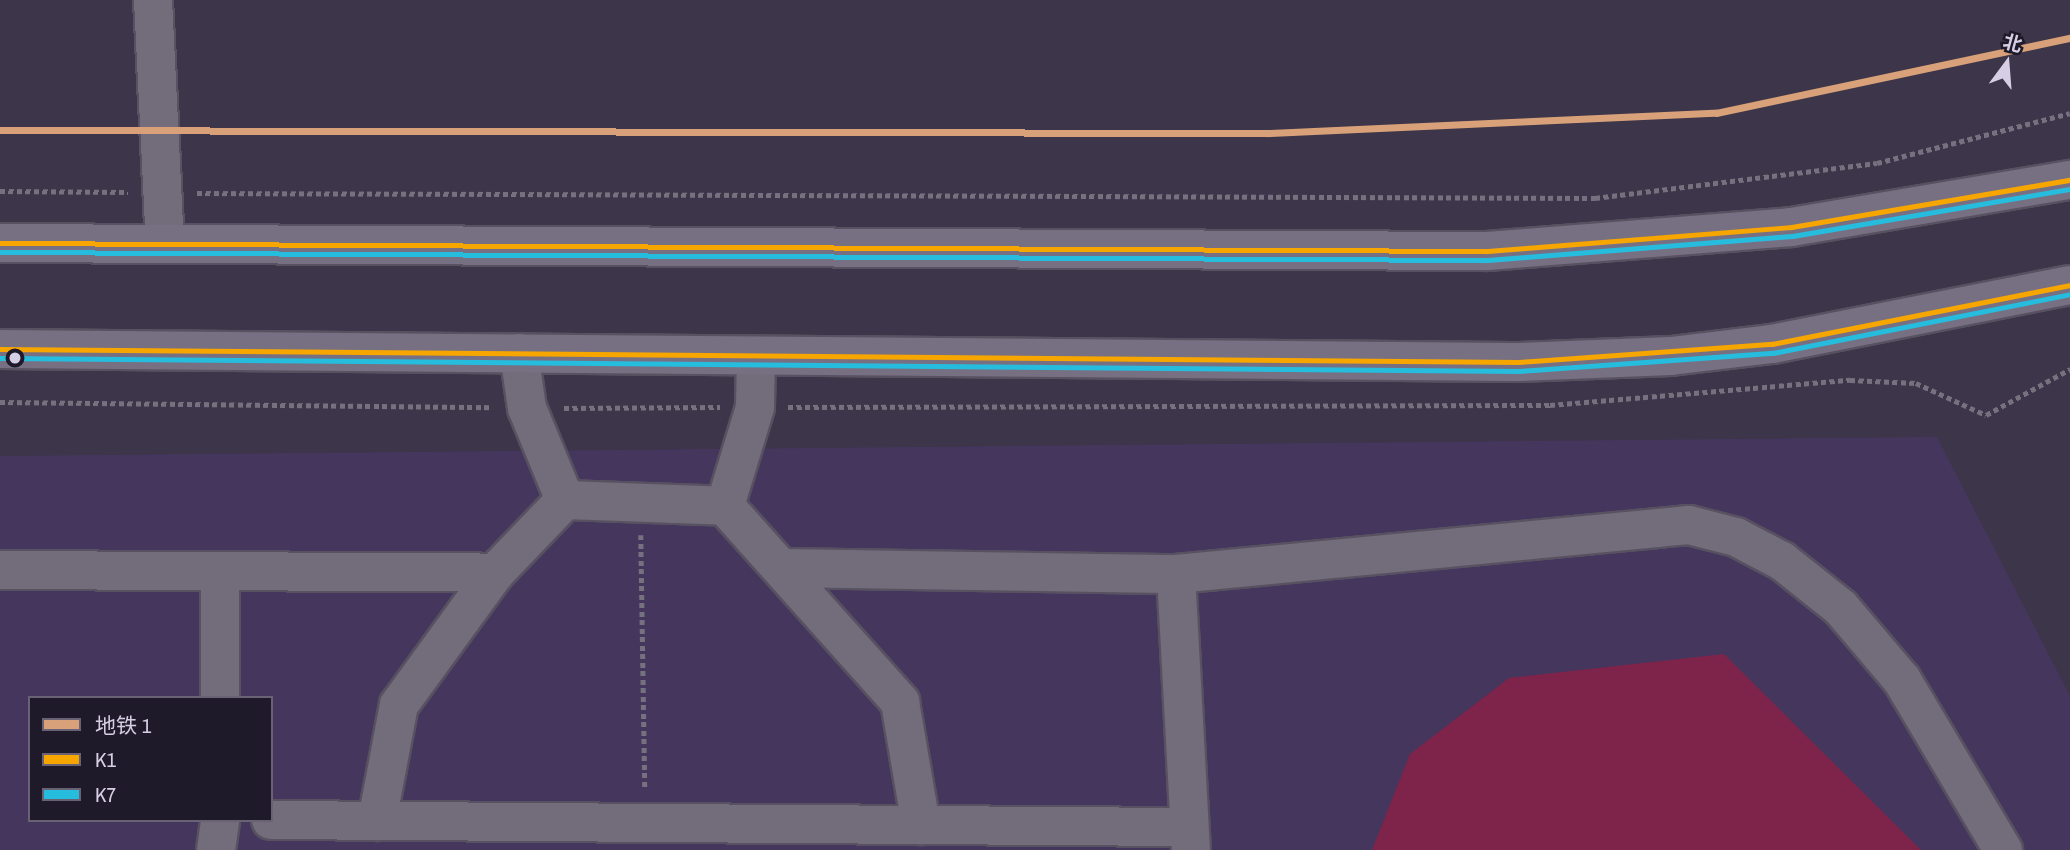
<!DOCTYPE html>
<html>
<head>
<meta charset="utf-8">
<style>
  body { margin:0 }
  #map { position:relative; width:2070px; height:850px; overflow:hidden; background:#3d3549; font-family:"Archivo Narrow","Noto Sans SC",sans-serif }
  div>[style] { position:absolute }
  .built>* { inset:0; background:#45365d }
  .green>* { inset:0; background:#7e234a }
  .path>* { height:4.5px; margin-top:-2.25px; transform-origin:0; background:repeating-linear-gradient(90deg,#76717f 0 5px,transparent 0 8.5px) }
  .roads { filter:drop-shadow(2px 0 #575161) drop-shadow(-2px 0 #575161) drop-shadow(0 2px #575161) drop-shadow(0 -2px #575161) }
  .minor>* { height:38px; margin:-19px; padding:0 19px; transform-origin:19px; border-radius:19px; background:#726c7b }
  .major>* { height:38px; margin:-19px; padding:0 19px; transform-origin:19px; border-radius:19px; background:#777082 }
  .bus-1>* { height:5px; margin:-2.5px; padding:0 2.5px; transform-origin:2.5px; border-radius:2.5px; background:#f7a600 }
  .bus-2>* { height:5px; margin:-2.5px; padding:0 2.5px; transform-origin:2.5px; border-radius:2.5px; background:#26bcdd }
  .metro-1>* { height:7px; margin:-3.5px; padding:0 3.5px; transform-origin:3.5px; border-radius:3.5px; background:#d9a179 }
  .dots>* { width:19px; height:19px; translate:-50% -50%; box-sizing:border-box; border:4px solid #1f1a29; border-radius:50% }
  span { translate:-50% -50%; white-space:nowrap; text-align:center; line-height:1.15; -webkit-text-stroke:7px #1f1a29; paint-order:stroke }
  .legend { position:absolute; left:28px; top:696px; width:245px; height:126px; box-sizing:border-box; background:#1f1a29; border:2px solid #686274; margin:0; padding:9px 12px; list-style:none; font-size:21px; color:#d6cee4 }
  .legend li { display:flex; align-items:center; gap:14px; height:35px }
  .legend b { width:35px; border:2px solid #686274 }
  .north { position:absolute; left:1972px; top:28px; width:70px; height:70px; -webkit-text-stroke:5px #1f1a29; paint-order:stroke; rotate:16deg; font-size:19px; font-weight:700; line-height:28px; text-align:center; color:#d6cee4 }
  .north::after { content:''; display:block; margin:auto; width:24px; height:32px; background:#d6cee4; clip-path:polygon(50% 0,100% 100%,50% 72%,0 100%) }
</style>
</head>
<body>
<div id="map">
  <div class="built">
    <div style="clip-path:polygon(evenodd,1937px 437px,2070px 696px,2070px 850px,0 850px,0 456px,1937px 437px,30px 698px,271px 698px,271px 820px,30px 820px,30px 698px)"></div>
  </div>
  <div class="green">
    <div style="clip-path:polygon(1724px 654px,1921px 850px,1372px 850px,1410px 754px,1509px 678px)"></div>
  </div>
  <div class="path">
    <div style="left:0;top:191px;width:128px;rotate:0.4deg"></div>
    <div style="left:197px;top:193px;width:1398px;rotate:0.2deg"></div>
    <div style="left:1595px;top:198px;width:284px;rotate:-7.1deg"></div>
    <div style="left:1877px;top:163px;width:199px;rotate:-14.5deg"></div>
    <div style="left:0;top:402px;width:493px;rotate:0.6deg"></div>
    <div style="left:788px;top:407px;width:762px;rotate:-0.15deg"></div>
    <div style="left:1550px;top:405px;width:301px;rotate:-4.8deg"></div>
    <div style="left:1850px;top:380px;width:66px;rotate:2.6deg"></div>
    <div style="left:1916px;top:383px;width:77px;rotate:24.6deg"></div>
    <div style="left:1986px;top:415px;width:96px;rotate:-28.7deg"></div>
    <div style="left:564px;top:408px;width:156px;rotate:-0.4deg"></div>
    <div style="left:641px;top:535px;width:254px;rotate:89.1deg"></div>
  </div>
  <div class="roads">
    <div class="minor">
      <div style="left:153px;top:0;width:244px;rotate:87.2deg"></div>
      <div style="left:519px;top:353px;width:56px;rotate:81.7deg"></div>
      <div style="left:527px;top:408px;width:100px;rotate:67.6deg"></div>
      <div style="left:565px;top:500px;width:160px;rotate:2.1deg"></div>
      <div style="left:725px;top:506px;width:103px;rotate:-73.1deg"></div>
      <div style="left:755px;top:407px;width:51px;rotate:-88.9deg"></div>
      <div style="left:725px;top:506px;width:263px;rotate:48.2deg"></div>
      <div style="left:900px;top:702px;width:125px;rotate:80.3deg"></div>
      <div style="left:786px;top:568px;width:390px;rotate:0.9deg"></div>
      <div style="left:1176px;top:574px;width:515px;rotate:-5.46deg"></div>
      <div style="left:1689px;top:525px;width:49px;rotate:14.3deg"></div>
      <div style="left:1736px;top:537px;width:52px;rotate:27.6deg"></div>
      <div style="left:1782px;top:561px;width:75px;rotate:38.5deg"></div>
      <div style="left:1841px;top:608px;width:94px;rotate:49.7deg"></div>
      <div style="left:1902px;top:680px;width:198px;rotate:59.3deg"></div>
      <div style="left:0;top:570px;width:495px;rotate:0.3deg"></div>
      <div style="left:1176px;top:574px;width:276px;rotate:86.9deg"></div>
      <div style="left:220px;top:698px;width:127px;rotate:-90deg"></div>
      <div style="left:271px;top:820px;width:918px;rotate:0.44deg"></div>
      <div style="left:377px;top:821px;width:118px;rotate:-79.3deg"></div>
      <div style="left:399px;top:705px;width:163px;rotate:-54deg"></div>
      <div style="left:495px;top:573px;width:101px;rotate:-46.2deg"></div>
      <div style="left:216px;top:850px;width:30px;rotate:-82deg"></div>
    </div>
    <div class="major">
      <div style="left:0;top:243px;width:1487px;rotate:0.31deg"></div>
      <div style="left:1487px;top:251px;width:305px;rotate:-4.5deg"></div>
      <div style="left:1791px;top:227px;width:283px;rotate:-9.6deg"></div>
      <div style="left:0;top:349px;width:1519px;rotate:0.49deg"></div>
      <div style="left:1519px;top:362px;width:152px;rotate:-2.3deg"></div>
      <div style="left:1671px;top:356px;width:102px;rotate:-6.8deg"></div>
      <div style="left:1772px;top:344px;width:304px;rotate:-11.2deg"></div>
    </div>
  </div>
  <div class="bus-1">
    <div style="left:0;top:243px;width:1487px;rotate:0.31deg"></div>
    <div style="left:1487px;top:251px;width:305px;rotate:-4.5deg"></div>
    <div style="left:1791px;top:227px;width:283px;rotate:-9.6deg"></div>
    <div style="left:0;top:349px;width:1519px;rotate:0.49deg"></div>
    <div style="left:1519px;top:362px;width:254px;rotate:-4.1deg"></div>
    <div style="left:1772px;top:344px;width:304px;rotate:-11.2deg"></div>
  </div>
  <div class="bus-2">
    <div style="left:0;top:252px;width:1487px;rotate:0.31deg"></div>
    <div style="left:1487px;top:260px;width:306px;rotate:-4.5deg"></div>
    <div style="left:1792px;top:236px;width:282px;rotate:-9.6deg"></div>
    <div style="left:0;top:358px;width:1519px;rotate:0.49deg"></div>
    <div style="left:1519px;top:371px;width:255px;rotate:-4.1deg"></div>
    <div style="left:1773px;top:353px;width:303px;rotate:-11.2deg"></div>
  </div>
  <div class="metro-1">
    <div style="left:0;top:130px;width:1268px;rotate:0.14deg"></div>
    <div style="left:1268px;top:133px;width:448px;rotate:-2.6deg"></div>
    <div style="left:1716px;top:113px;width:362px;rotate:-12deg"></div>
  </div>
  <div class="dots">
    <div style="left:15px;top:358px;background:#d6cee4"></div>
  </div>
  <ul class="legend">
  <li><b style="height:9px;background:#d9a179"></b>地铁 1</li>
  <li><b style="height:9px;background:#f7a600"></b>K1</li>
  <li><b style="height:9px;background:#26bcdd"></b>K7</li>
  </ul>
  <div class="north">北</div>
</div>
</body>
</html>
